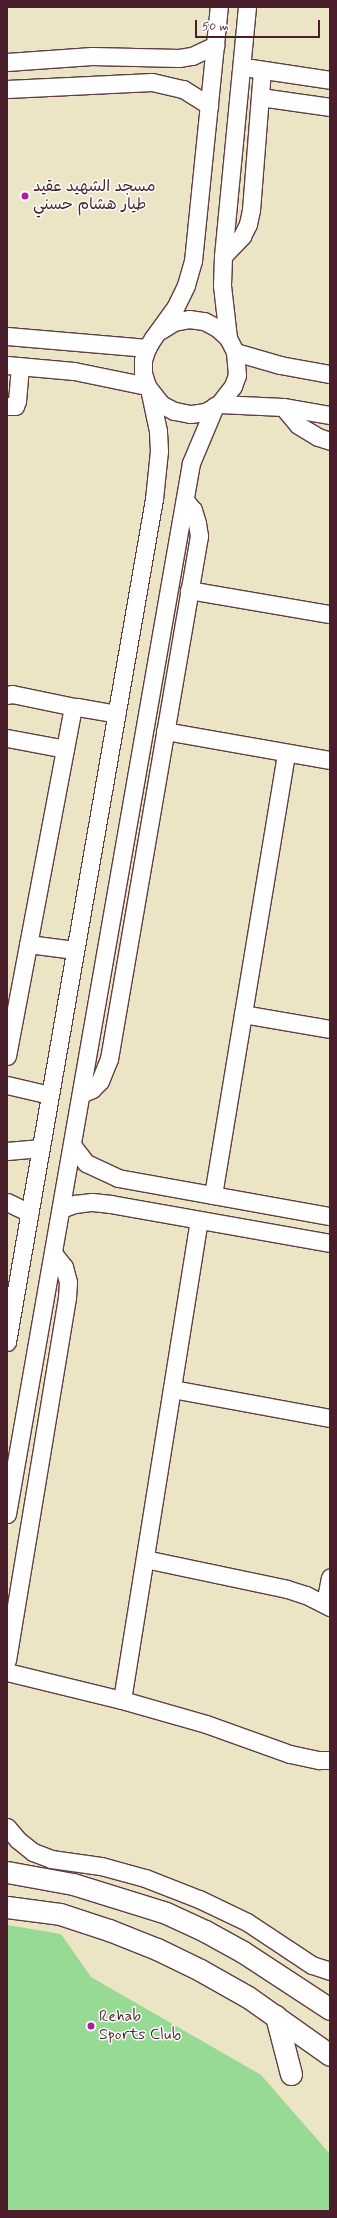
<!DOCTYPE html>
<html>
<head>
<meta charset="utf-8">
<style>
  body { margin:0 }
  #map { position:relative; width:337px; height:2218px; overflow:hidden; background:#ebe5c6; font-family:Mynerve,"Playpen Sans Arabic",sans-serif }
  div>[style] { position:absolute }
  .green>* { inset:0; background:#96da93 }
  .roads { filter:drop-shadow(1px 0 #623d42) drop-shadow(-1px 0 #623d42) drop-shadow(0 1px #623d42) drop-shadow(0 -1px #623d42) }
  .minor>* { height:17px; margin:-8.5px; padding:0 8.5px; transform-origin:8.5px; border-radius:8.5px; background:#fff }
  .tertiary>* { height:21px; margin:-10.5px; padding:0 10.5px; transform-origin:10.5px; border-radius:10.5px; background:#fff }
  .dots>* { width:11px; height:11px; translate:-50% -50%; box-sizing:border-box; border:2px solid #fff; border-radius:50% }
  span { translate:-50% -50%; white-space:nowrap; text-align:center; line-height:1.15; -webkit-text-stroke:3px #fff; paint-order:stroke }
  .poi-label { font-size:16px; color:#4a1f2b }
  .left { translate:0 -50%; text-align:left }
  .frame { position:absolute; inset:0; border:8px solid #4a1f2b; pointer-events:none }
  .scale { position:absolute; left:195px; top:20px; width:125px; height:18px; box-sizing:border-box; border:2px solid #4a1f2b; border-top:0; padding-left:5px; font-size:12px; line-height:14px; white-space:nowrap; color:#4a1f2b; -webkit-text-stroke:3px #fff; paint-order:stroke }
</style>
</head>
<body>
<div id="map">
  <div class="green">
    <div style="clip-path:polygon(7px 1925px,61px 1934px,91px 1977px,261px 2075px,330px 2154px,330px 2211px,7px 2211px)"></div>
  </div>
  <div class="roads">
    <div class="minor">
      <div style="left:7px;top:62px;width:85px;rotate:-4deg"></div>
      <div style="left:92px;top:56px;width:87px;rotate:1.3deg"></div>
      <div style="left:179px;top:58px;width:13px;rotate:-9deg"></div>
      <div style="left:192px;top:56px;width:26px;rotate:-25deg"></div>
      <div style="left:251px;top:68px;width:80px;rotate:8.6deg"></div>
      <div style="left:7px;top:89px;width:145px;rotate:-2.8deg"></div>
      <div style="left:152px;top:82px;width:32px;rotate:13deg"></div>
      <div style="left:183px;top:89px;width:31px;rotate:32deg"></div>
      <div style="left:260px;top:97px;width:71px;rotate:8.1deg"></div>
      <div style="left:223px;top:256px;width:28px;rotate:-46deg"></div>
      <div style="left:242px;top:236px;width:13px;rotate:-63deg"></div>
      <div style="left:248px;top:224px;width:14px;rotate:-78deg"></div>
      <div style="left:251px;top:210px;width:140px;rotate:-85.5deg"></div>
      <div style="left:161px;top:330px;width:15px;rotate:-32deg"></div>
      <div style="left:174px;top:322px;width:15px;rotate:-11deg"></div>
      <div style="left:189px;top:319px;width:15px;rotate:8deg"></div>
      <div style="left:204px;top:321px;width:15px;rotate:28deg"></div>
      <div style="left:217px;top:328px;width:15px;rotate:42deg"></div>
      <div style="left:228px;top:338px;width:16px;rotate:63deg"></div>
      <div style="left:235px;top:352px;width:23px;rotate:85deg"></div>
      <div style="left:237px;top:375px;width:12px;rotate:110deg"></div>
      <div style="left:233px;top:386px;width:23px;rotate:128deg"></div>
      <div style="left:219px;top:404px;width:16px;rotate:150deg"></div>
      <div style="left:205px;top:412px;width:15px;rotate:172deg"></div>
      <div style="left:190px;top:414px;width:16px;rotate:-169deg"></div>
      <div style="left:174px;top:411px;width:15px;rotate:-152deg"></div>
      <div style="left:161px;top:404px;width:23px;rotate:-128deg"></div>
      <div style="left:147px;top:386px;width:14px;rotate:-107deg"></div>
      <div style="left:143px;top:373px;width:13px;rotate:-90deg"></div>
      <div style="left:143px;top:360px;width:13px;rotate:-72deg"></div>
      <div style="left:147px;top:348px;width:12px;rotate:-59deg"></div>
      <div style="left:153px;top:338px;width:37px;rotate:-54deg"></div>
      <div style="left:175px;top:308px;width:25px;rotate:-64deg"></div>
      <div style="left:186px;top:285px;width:25px;rotate:-74deg"></div>
      <div style="left:193px;top:261px;width:255px;rotate:-84.2deg"></div>
      <div style="left:7px;top:336px;width:141px;rotate:4.9deg"></div>
      <div style="left:228px;top:338px;width:53px;rotate:-96.5deg"></div>
      <div style="left:222px;top:285px;width:29px;rotate:-88deg"></div>
      <div style="left:223px;top:256px;width:250px;rotate:-84.5deg"></div>
      <div style="left:235px;top:352px;width:47px;rotate:16.1deg"></div>
      <div style="left:280px;top:365px;width:51px;rotate:10.2deg"></div>
      <div style="left:7px;top:365px;width:67px;rotate:5.1deg"></div>
      <div style="left:74px;top:371px;width:75px;rotate:11.6deg"></div>
      <div style="left:219px;top:404px;width:64px;rotate:2.7deg"></div>
      <div style="left:283px;top:407px;width:48px;rotate:9.7deg"></div>
      <div style="left:7px;top:406px;width:8px"></div>
      <div style="left:15px;top:406px;width:5px;rotate:-68deg"></div>
      <div style="left:17px;top:401px;width:35px;rotate:-85deg"></div>
      <div style="left:283px;top:407px;width:23px;rotate:50deg"></div>
      <div style="left:298px;top:425px;width:23px;rotate:31deg"></div>
      <div style="left:318px;top:437px;width:13px;rotate:18deg"></div>
      <div style="left:189px;top:590px;width:143px;rotate:9.7deg"></div>
      <div style="left:7px;top:695px;width:5px;rotate:-11deg"></div>
      <div style="left:12px;top:694px;width:64px;rotate:11.7deg"></div>
      <div style="left:165px;top:731px;width:168px;rotate:10deg"></div>
      <div style="left:7px;top:738px;width:59px;rotate:10.7deg"></div>
      <div style="left:28px;top:944px;width:47px;rotate:7.3deg"></div>
      <div style="left:243px;top:1014px;width:88px;rotate:9.8deg"></div>
      <div style="left:7px;top:1056px;width:351px;rotate:-79.3deg"></div>
      <div style="left:72px;top:711px;width:7px;rotate:-34deg"></div>
      <div style="left:78px;top:707px;width:39px;rotate:10deg"></div>
      <div style="left:7px;top:1085px;width:44px;rotate:13.1deg"></div>
      <div style="left:81px;top:1094px;width:12px;rotate:-24deg"></div>
      <div style="left:92px;top:1089px;width:11px;rotate:-45deg"></div>
      <div style="left:100px;top:1081px;width:24px;rotate:-68deg"></div>
      <div style="left:109px;top:1059px;width:531px;rotate:-80.24deg"></div>
      <div style="left:199px;top:536px;width:13px;rotate:-99deg"></div>
      <div style="left:197px;top:523px;width:14px;rotate:-107deg"></div>
      <div style="left:193px;top:510px;width:13px;rotate:-129deg"></div>
      <div style="left:72px;top:1145px;width:23px;rotate:52deg"></div>
      <div style="left:86px;top:1163px;width:35px;rotate:25deg"></div>
      <div style="left:118px;top:1178px;width:215px;rotate:10.2deg"></div>
      <div style="left:7px;top:1151px;width:34px;rotate:-5deg"></div>
      <div style="left:213px;top:1195px;width:448px;rotate:-80.6deg"></div>
      <div style="left:7px;top:1202px;width:25px;rotate:26deg"></div>
      <div style="left:61px;top:1209px;width:15px;rotate:-20deg"></div>
      <div style="left:75px;top:1204px;width:17px;rotate:-7deg"></div>
      <div style="left:92px;top:1202px;width:19px;rotate:6deg"></div>
      <div style="left:111px;top:1204px;width:222px;rotate:10.1deg"></div>
      <div style="left:7px;top:1342px;width:856px;rotate:-80.11deg"></div>
      <div style="left:154px;top:499px;width:48px;rotate:-84.1deg"></div>
      <div style="left:159px;top:451px;width:20px;rotate:-93deg"></div>
      <div style="left:158px;top:431px;width:39px;rotate:-102deg"></div>
      <div style="left:172px;top:1389px;width:161px;rotate:10.4deg"></div>
      <div style="left:7px;top:1514px;width:1067px;rotate:-80.07deg"></div>
      <div style="left:191px;top:463px;width:62px;rotate:-67.2deg"></div>
      <div style="left:145px;top:1559px;width:145px;rotate:11.9deg"></div>
      <div style="left:287px;top:1589px;width:20px;rotate:18deg"></div>
      <div style="left:306px;top:1595px;width:27px;rotate:27deg"></div>
      <div style="left:325px;top:1603px;width:26px;rotate:-79deg"></div>
      <div style="left:7px;top:1660px;width:368px;rotate:-80.6deg"></div>
      <div style="left:67px;top:1297px;width:15px;rotate:-86deg"></div>
      <div style="left:68px;top:1282px;width:16px;rotate:-105deg"></div>
      <div style="left:64px;top:1267px;width:18px;rotate:-128deg"></div>
      <div style="left:7px;top:1672px;width:118px;rotate:13.7deg"></div>
      <div style="left:122px;top:1700px;width:87px;rotate:15.9deg"></div>
      <div style="left:206px;top:1724px;width:89px;rotate:19.7deg"></div>
      <div style="left:290px;top:1754px;width:30px;rotate:12deg"></div>
      <div style="left:319px;top:1760px;width:11px"></div>
      <div style="left:122px;top:1700px;width:486px;rotate:-80.9deg"></div>
      <div style="left:7px;top:1827px;width:17px;rotate:50deg"></div>
      <div style="left:18px;top:1840px;width:19px;rotate:39deg"></div>
      <div style="left:33px;top:1852px;width:19px;rotate:21deg"></div>
      <div style="left:51px;top:1859px;width:50px;rotate:8deg"></div>
      <div style="left:101px;top:1866px;width:46px;rotate:15.3deg"></div>
      <div style="left:145px;top:1878px;width:58px;rotate:21.3deg"></div>
      <div style="left:199px;top:1899px;width:53px;rotate:25.6deg"></div>
      <div style="left:247px;top:1922px;width:78px;rotate:33.5deg"></div>
      <div style="left:312px;top:1965px;width:19px;rotate:18deg"></div>
    </div>
    <div class="tertiary">
      <div style="left:7px;top:1872px;width:67px;rotate:10.3deg"></div>
      <div style="left:73px;top:1884px;width:97px;rotate:17.3deg"></div>
      <div style="left:166px;top:1913px;width:43px;rotate:24.8deg"></div>
      <div style="left:205px;top:1931px;width:43px;rotate:28.9deg"></div>
      <div style="left:243px;top:1952px;width:104px;rotate:33.2deg"></div>
      <div style="left:7px;top:1907px;width:53px;rotate:7.5deg"></div>
      <div style="left:60px;top:1914px;width:52px;rotate:18.1deg"></div>
      <div style="left:109px;top:1930px;width:52px;rotate:21.6deg"></div>
      <div style="left:157px;top:1949px;width:48px;rotate:26deg"></div>
      <div style="left:200px;top:1970px;width:55px;rotate:29.4deg"></div>
      <div style="left:248px;top:1997px;width:100px;rotate:35.3deg"></div>
      <div style="left:276px;top:2016px;width:60px;rotate:75.5deg"></div>
    </div>
  </div>
  <div class="dots">
    <div style="left:25px;top:196px;background:#b5179e"></div>
    <div style="left:91px;top:2026px;background:#b5179e"></div>
  </div>
  <div class="poi-label">
    <span class="left" style="left:33px;top:196px">مسجد الشهيد عقيد<br>طيار هشام حسني</span>
    <span class="left" style="left:99px;top:2026px">Rehab<br>Sports Club</span>
  </div>
  <div class="frame"></div>
  <div class="scale">50 m</div>
</div>
</body>
</html>
